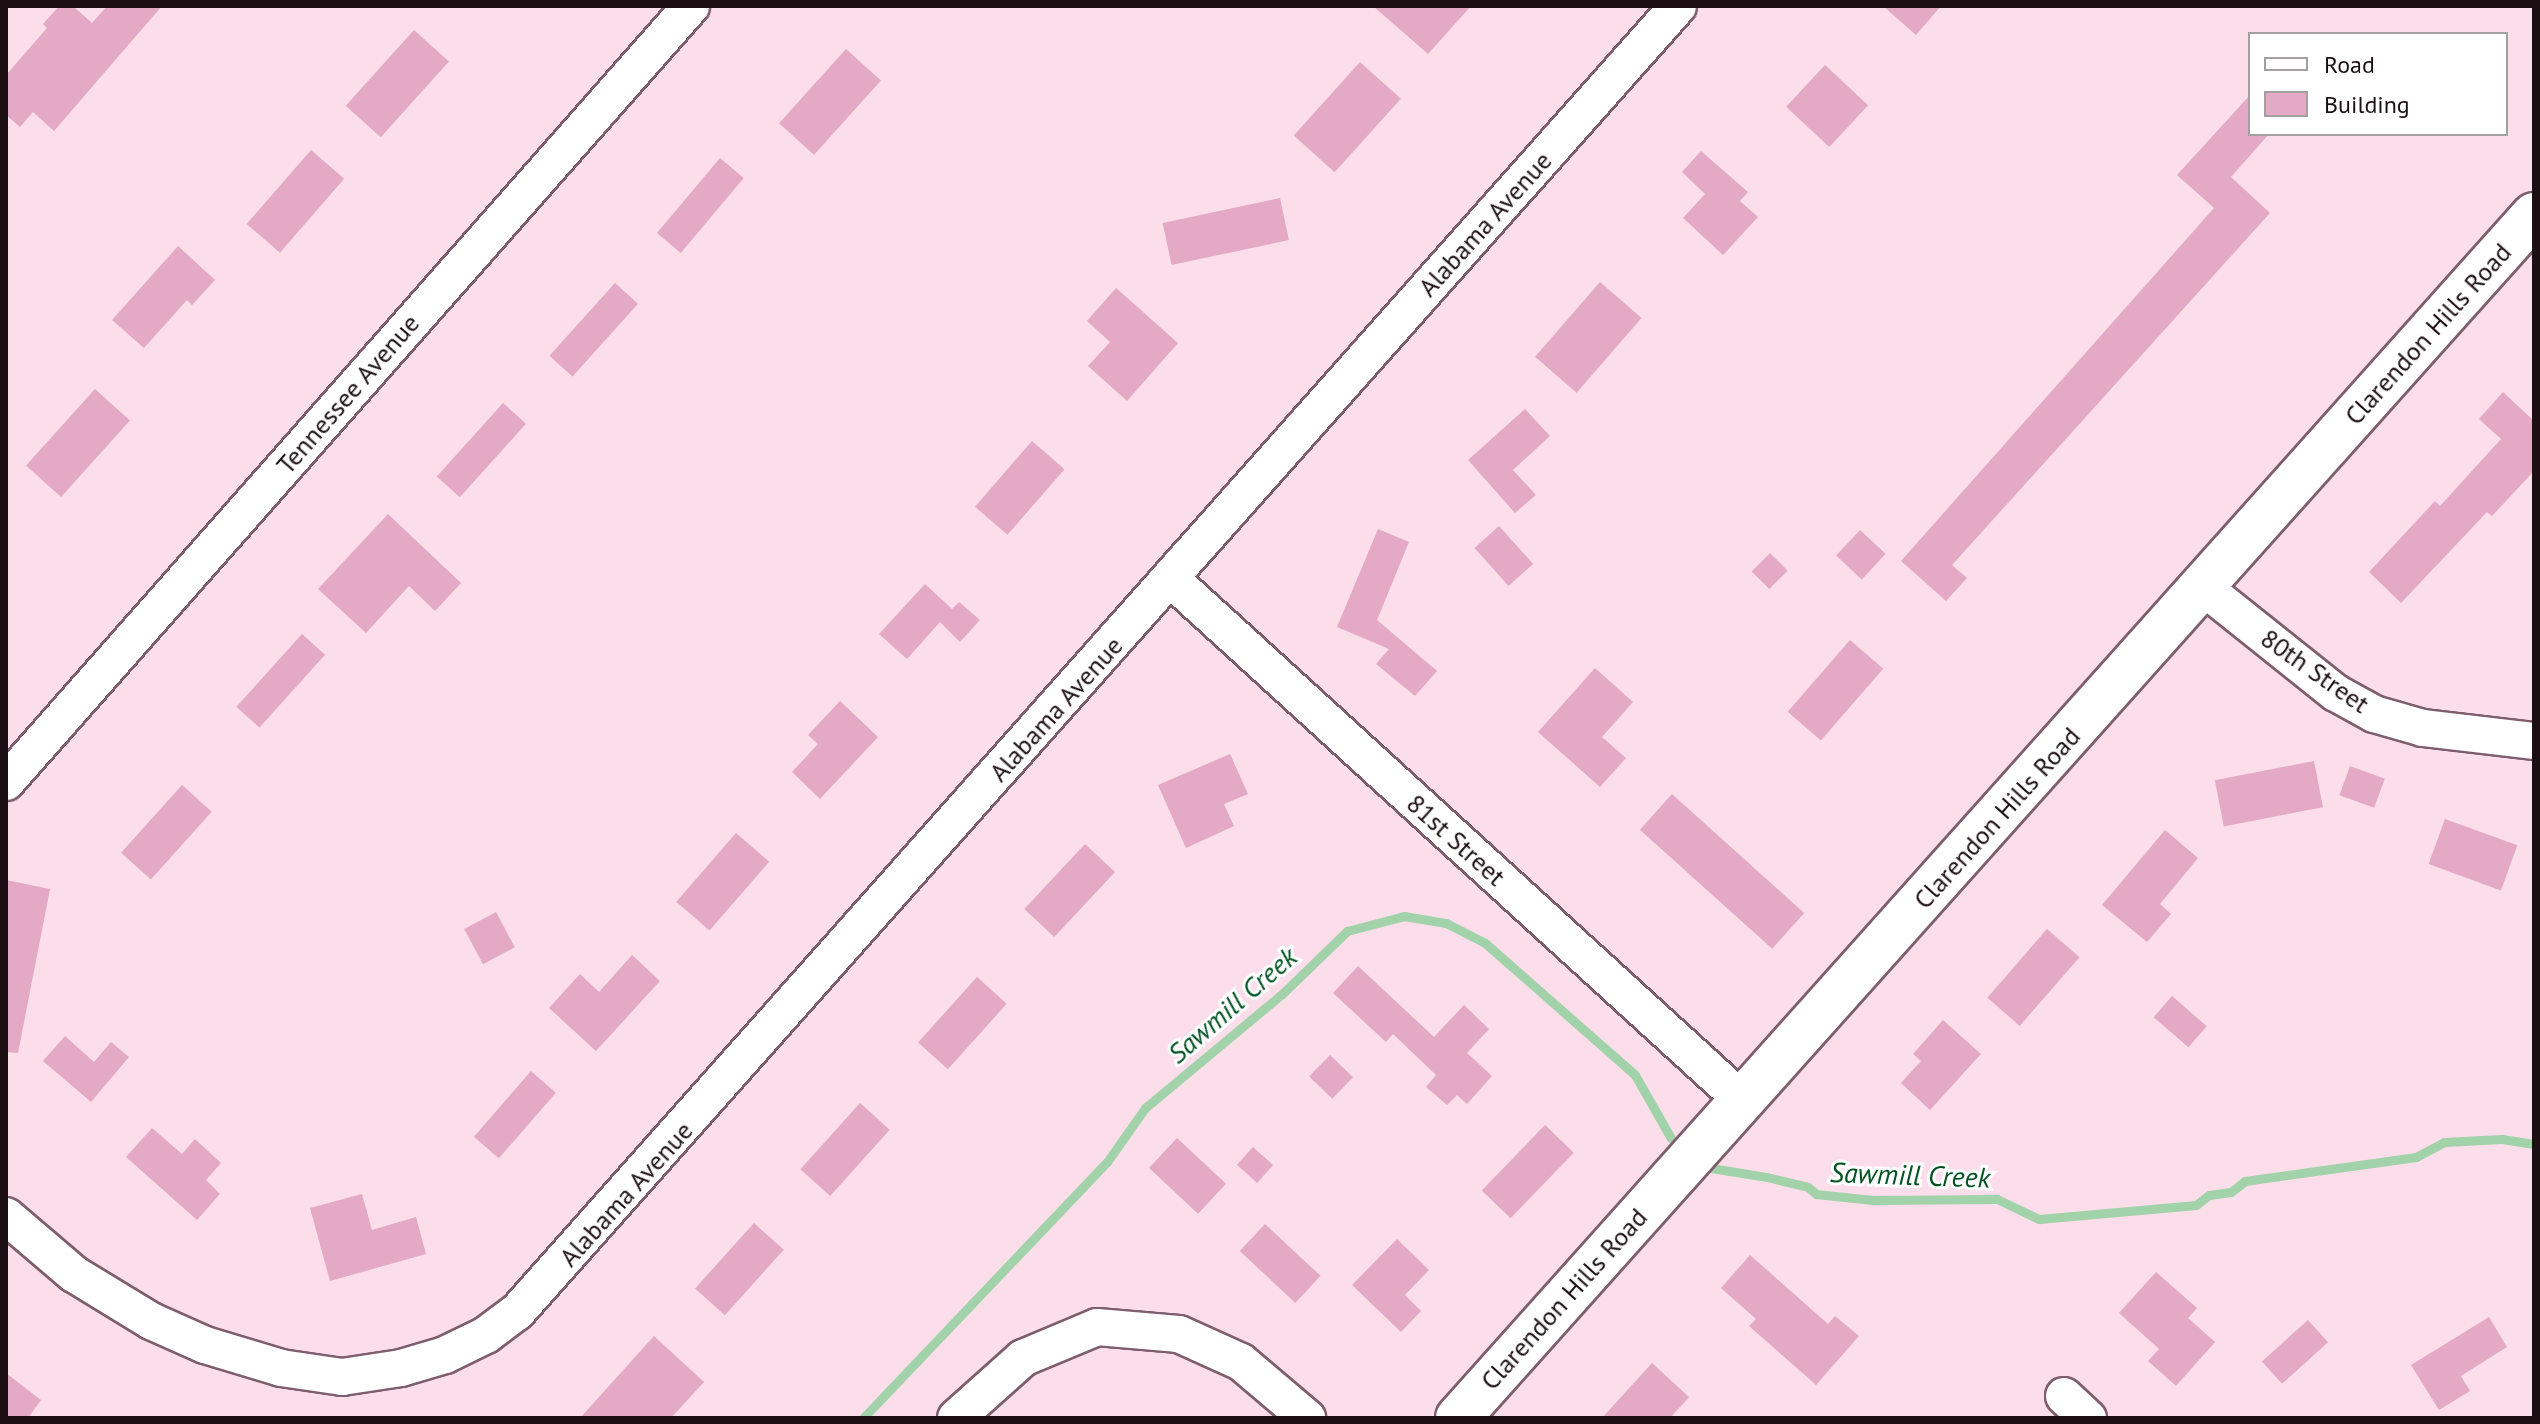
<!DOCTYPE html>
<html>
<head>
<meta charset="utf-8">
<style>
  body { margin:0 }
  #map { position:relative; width:2540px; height:1424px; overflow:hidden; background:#fbdeea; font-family:"PT Sans",sans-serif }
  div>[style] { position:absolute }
  .stream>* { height:9px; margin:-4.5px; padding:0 4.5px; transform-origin:4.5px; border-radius:4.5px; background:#a1d2a9 }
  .building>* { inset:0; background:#e4a9c4; transform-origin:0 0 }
  .roads { filter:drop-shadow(2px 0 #7e5e6c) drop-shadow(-2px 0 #7e5e6c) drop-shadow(0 2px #7e5e6c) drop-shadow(0 -2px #7e5e6c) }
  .minor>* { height:36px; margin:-18px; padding:0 18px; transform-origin:18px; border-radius:18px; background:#fff }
  .tertiary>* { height:44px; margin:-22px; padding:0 22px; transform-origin:22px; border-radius:22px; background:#fff }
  span { translate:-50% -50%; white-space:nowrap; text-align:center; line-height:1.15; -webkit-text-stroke:6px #fff; paint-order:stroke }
  .street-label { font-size:26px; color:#1b0f14 }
  .water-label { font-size:28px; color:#015321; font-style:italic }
  .frame { position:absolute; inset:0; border:8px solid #1b0f14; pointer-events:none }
  .legend { position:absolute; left:2248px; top:32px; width:260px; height:104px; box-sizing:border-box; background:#fff; border:2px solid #a49fa1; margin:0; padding:10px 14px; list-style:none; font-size:24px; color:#1b0f14 }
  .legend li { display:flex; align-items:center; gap:16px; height:40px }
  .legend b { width:40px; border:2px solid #a49fa1 }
</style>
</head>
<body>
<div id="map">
  <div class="stream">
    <div style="left:1705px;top:1167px;width:63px;rotate:9.2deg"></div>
    <div style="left:1767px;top:1177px;width:42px;rotate:13.7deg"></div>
    <div style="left:1808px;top:1187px;width:11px;rotate:41deg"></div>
    <div style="left:1816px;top:1194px;width:57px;rotate:6deg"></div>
    <div style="left:1873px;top:1200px;width:124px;rotate:-0.5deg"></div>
    <div style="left:1997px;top:1199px;width:47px;rotate:25.5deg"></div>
    <div style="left:2039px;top:1219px;width:158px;rotate:-5.1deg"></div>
    <div style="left:2196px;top:1205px;width:16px;rotate:-38deg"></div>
    <div style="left:2209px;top:1195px;width:22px;rotate:-8deg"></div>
    <div style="left:2231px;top:1192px;width:18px;rotate:-38deg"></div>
    <div style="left:2245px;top:1181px;width:173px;rotate:-8deg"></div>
    <div style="left:2416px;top:1157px;width:32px;rotate:-28deg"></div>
    <div style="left:2444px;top:1142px;width:58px;rotate:-3deg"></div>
    <div style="left:2502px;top:1139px;width:32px;rotate:9deg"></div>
    <div style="left:863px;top:1418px;width:354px;rotate:-46.4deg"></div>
    <div style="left:1107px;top:1162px;width:66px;rotate:-54.9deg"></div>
    <div style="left:1145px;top:1108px;width:178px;rotate:-39.8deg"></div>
    <div style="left:1282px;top:994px;width:91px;rotate:-44.1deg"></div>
    <div style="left:1347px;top:931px;width:59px;rotate:-14.7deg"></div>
    <div style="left:1404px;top:916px;width:43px;rotate:9.5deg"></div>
    <div style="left:1446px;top:923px;width:44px;rotate:27.1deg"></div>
    <div style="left:1485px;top:943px;width:200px;rotate:41.3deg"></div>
    <div style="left:1635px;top:1075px;width:73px;rotate:60.3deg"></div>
  </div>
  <div class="building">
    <div style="clip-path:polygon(59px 6px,73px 6px,92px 23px,107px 6px,162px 6px,54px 131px,33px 112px,20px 127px,6px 115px,6px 75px,47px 28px,43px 24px)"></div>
    <div style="clip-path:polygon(1373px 6px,1471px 6px,1428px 54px)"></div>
    <div style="clip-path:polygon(1883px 6px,1941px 6px,1916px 35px)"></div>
    <div style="left:414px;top:30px;width:47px;height:102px;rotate:42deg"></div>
    <div style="left:846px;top:49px;width:47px;height:100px;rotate:42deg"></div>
    <div style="left:1360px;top:62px;width:55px;height:99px;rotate:42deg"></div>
    <div style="left:1825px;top:65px;width:59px;height:57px;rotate:43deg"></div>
    <div style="clip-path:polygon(2250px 95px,2250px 134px,2269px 134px,2231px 177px,2270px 213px,1952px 565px,1967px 578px,1946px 601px,1901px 561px,2214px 208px,2177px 175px)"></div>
    <div style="left:311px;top:150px;width:44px;height:98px;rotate:41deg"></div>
    <div style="clip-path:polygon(1701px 151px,1748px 192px,1740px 201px,1758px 217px,1723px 255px,1683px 218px,1705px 194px,1682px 172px)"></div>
    <div style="left:720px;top:158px;width:31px;height:98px;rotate:40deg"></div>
    <div style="left:1280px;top:198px;width:43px;height:120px;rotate:78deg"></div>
    <div style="clip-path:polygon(178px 246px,215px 280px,192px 305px,187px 300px,144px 348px,112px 320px)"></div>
    <div style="left:1600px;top:282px;width:55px;height:99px;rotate:41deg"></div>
    <div style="left:615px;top:283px;width:31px;height:98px;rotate:42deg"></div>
    <div style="clip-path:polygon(1116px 288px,1178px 343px,1127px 401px,1088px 366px,1110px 342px,1087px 321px)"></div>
    <div style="left:95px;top:389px;width:47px;height:103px;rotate:42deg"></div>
    <div style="clip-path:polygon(2503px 392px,2534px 421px,2534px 471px,2492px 516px,2487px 512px,2401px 603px,2369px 572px,2435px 501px,2440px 506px,2501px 439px,2479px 419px)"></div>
    <div style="left:503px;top:403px;width:31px;height:99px;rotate:42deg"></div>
    <div style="clip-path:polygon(1525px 409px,1550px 436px,1513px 470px,1536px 495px,1515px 513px,1468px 460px)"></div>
    <div style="left:1032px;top:441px;width:43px;height:87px;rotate:41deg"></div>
    <div style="clip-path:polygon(388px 514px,461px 583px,435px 611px,409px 586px,366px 633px,318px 589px)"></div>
    <div style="left:1499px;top:526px;width:51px;height:33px;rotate:48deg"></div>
    <div style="clip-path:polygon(1378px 529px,1409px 542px,1377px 620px,1437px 671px,1415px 696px,1376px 664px,1389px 649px,1337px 627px)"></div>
    <div style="left:1860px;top:530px;width:35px;height:35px;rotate:43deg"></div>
    <div style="left:1770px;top:553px;width:25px;height:26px;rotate:45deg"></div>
    <div style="clip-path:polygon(925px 584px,952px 609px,959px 602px,980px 620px,960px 642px,940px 622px,907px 659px,879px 634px)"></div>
    <div style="left:302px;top:634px;width:31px;height:98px;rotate:42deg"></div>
    <div style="left:1850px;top:640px;width:44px;height:95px;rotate:41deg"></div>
    <div style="clip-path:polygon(1595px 668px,1633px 702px,1602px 737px,1626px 758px,1600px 787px,1538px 732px)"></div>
    <div style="clip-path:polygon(840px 701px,878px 737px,820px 799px,792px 772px,818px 744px,808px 735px)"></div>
    <div style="clip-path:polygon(1230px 754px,1248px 794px,1224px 804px,1234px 826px,1186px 848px,1158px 785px)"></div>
    <div style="left:2314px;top:761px;width:47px;height:101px;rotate:79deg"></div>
    <div style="left:2350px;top:766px;width:37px;height:31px;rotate:20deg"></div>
    <div style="left:182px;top:785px;width:40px;height:91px;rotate:42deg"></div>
    <div style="left:1672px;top:794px;width:178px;height:48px;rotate:42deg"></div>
    <div style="left:2445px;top:819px;width:77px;height:48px;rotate:20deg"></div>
    <div style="clip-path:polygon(2165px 830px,2198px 858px,2160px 904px,2171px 914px,2147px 942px,2102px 905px)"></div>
    <div style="left:736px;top:833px;width:44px;height:91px;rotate:41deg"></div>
    <div style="left:1085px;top:844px;width:41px;height:89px;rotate:43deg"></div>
    <div style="clip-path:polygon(6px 880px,50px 889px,18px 1053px,6px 1052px)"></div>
    <div style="left:496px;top:912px;width:40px;height:36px;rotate:62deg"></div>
    <div style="left:2047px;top:929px;width:43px;height:91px;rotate:41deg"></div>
    <div style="clip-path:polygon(632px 955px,660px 981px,596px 1051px,549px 1008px,580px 974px,599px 992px)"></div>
    <div style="clip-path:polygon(1358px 966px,1434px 1037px,1464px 1005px,1489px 1029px,1467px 1053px,1492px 1076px,1467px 1104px,1457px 1095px,1447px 1105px,1426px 1087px,1436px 1075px,1393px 1034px,1386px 1042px,1333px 993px)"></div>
    <div style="left:977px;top:977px;width:40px;height:88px;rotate:42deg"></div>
    <div style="left:2172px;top:996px;width:46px;height:28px;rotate:41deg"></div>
    <div style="clip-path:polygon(1943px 1020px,1981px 1054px,1930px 1110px,1901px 1083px,1921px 1061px,1913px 1054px)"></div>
    <div style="clip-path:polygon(65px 1036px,94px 1062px,111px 1042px,129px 1057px,91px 1102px,43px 1061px)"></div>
    <div style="left:1330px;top:1055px;width:32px;height:30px;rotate:44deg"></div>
    <div style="left:531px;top:1071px;width:33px;height:87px;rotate:41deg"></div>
    <div style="left:860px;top:1103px;width:40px;height:89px;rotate:42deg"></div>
    <div style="left:1545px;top:1125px;width:40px;height:91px;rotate:44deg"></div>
    <div style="clip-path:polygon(152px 1128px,182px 1154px,195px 1139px,221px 1163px,206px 1180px,220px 1194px,197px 1220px,126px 1157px)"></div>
    <div style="left:1177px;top:1138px;width:67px;height:41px;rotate:43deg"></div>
    <div style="left:1253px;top:1147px;width:27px;height:24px;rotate:42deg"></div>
    <div style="clip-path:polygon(362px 1194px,372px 1230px,416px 1217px,426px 1254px,330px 1281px,310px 1208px)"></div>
    <div style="left:754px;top:1223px;width:40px;height:88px;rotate:42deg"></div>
    <div style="left:1265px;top:1224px;width:76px;height:37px;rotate:43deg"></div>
    <div style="clip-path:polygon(1397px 1239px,1429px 1270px,1405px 1295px,1421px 1311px,1401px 1332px,1352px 1285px)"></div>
    <div style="clip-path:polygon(1750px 1255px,1828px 1324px,1835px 1316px,1859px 1336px,1816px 1385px,1749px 1326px,1756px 1319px,1721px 1288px)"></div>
    <div style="clip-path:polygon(2156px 1272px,2197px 1308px,2188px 1318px,2215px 1342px,2176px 1386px,2148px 1361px,2159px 1349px,2119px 1313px)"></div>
    <div style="clip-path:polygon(2489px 1317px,2507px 1347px,2461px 1376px,2470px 1391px,2439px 1410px,2411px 1365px)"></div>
    <div style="left:2308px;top:1320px;width:30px;height:62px;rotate:48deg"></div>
    <div style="clip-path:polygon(654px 1336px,704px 1382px,671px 1418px,580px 1418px)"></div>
    <div style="clip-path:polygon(1652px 1363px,1689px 1397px,1670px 1418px,1602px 1418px)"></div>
    <div style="clip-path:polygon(6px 1373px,41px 1400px,28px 1418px,6px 1418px)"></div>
  </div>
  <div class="roads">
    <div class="minor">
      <div style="left:1171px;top:579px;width:773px;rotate:42.38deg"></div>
      <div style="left:2203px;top:587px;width:170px;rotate:38.6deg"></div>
      <div style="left:2336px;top:693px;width:43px;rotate:28.9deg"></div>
      <div style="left:2374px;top:714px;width:51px;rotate:15.9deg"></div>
      <div style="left:2423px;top:728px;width:112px;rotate:6.7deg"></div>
      <div style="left:6px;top:782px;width:1035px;rotate:-48.56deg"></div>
      <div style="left:6px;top:1216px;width:89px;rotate:40.5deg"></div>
      <div style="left:74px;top:1274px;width:90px;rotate:31.4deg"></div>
      <div style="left:151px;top:1321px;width:59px;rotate:24deg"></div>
      <div style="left:205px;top:1345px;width:79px;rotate:16.8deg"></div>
      <div style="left:281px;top:1368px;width:62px;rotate:8.4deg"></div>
      <div style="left:342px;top:1377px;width:60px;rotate:-8.7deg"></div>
      <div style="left:401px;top:1368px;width:46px;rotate:-16.5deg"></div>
      <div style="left:445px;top:1355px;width:46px;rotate:-26deg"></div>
      <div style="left:486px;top:1335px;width:39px;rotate:-37deg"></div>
      <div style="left:517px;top:1312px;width:1747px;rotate:-48.36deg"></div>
      <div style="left:2064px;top:1396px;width:33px;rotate:43deg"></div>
      <div style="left:956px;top:1418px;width:90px;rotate:-41.8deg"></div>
      <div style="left:1023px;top:1358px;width:80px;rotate:-22.7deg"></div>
      <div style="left:1097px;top:1327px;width:82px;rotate:4.9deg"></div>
      <div style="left:1179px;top:1334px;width:68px;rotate:24.3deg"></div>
      <div style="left:1241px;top:1362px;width:87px;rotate:40.3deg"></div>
    </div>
    <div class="tertiary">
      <div style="left:1458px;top:1418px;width:1614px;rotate:-48.19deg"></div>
    </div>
  </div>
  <div class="street-label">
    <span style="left:1485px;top:224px;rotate:-48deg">Alabama Avenue</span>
    <span style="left:2428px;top:334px;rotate:-48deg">Clarendon Hills Road</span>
    <span style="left:348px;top:394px;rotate:-49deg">Tennessee Avenue</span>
    <span style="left:2315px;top:671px;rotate:35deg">80th Street</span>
    <span style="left:1056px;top:709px;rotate:-48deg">Alabama Avenue</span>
    <span style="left:1997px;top:818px;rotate:-48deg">Clarendon Hills Road</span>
    <span style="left:1456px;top:840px;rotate:42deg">81st Street</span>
    <span style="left:626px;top:1194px;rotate:-48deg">Alabama Avenue</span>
    <span style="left:1564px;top:1299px;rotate:-48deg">Clarendon Hills Road</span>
  </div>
  <div class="water-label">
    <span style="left:1232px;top:1005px;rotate:-41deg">Sawmill Creek</span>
    <span style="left:1910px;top:1175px;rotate:2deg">Sawmill Creek</span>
  </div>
  <div class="frame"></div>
  <ul class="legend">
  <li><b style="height:10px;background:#fff"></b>Road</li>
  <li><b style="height:22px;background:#e4a9c4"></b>Building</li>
  </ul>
</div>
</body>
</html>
